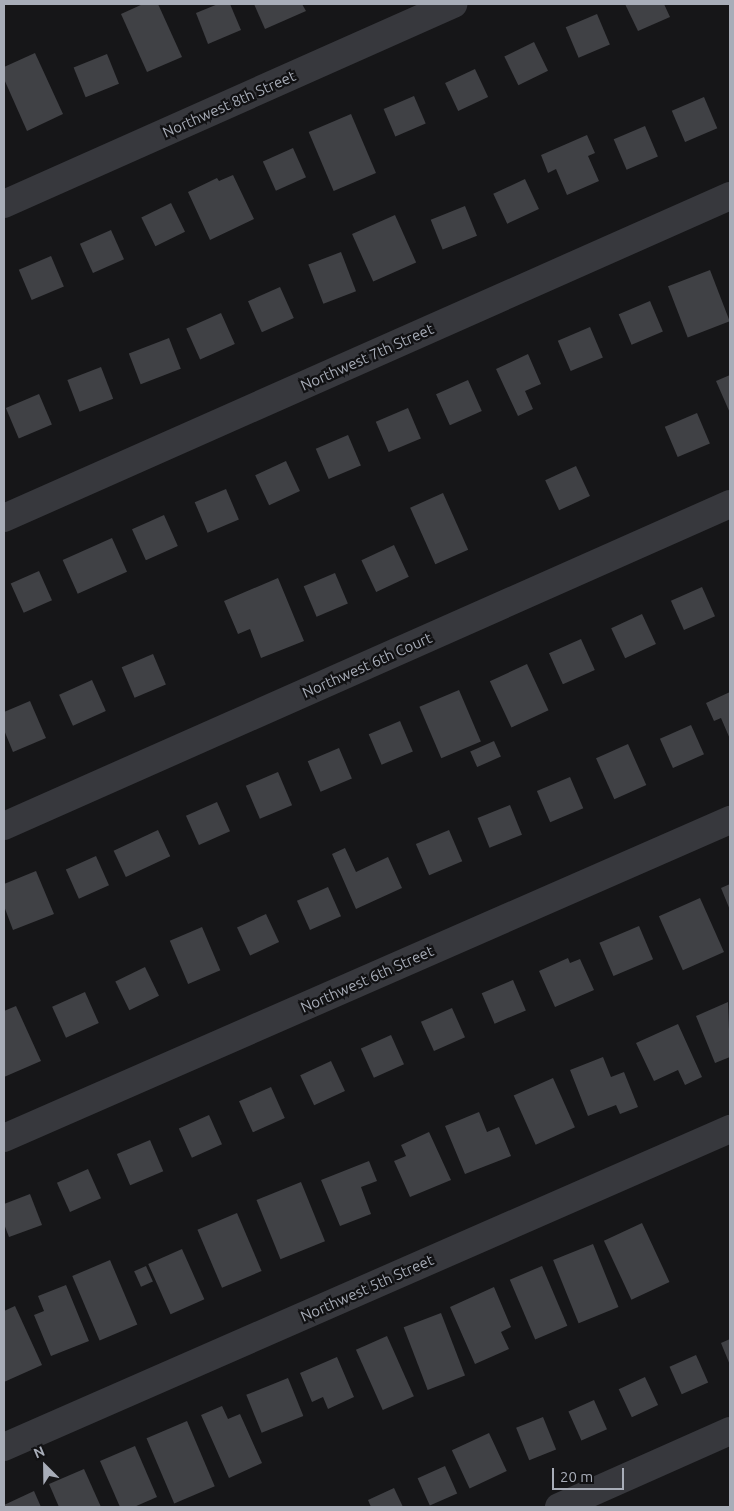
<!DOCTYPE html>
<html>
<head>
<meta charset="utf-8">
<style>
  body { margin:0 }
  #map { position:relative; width:734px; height:1511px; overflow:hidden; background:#161618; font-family:Ubuntu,sans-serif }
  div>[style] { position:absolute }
  .building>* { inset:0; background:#404145; transform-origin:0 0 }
  .street>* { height:28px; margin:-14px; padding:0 14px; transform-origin:14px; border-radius:14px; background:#37383d }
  span { translate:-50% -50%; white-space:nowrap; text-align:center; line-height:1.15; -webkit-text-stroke:4.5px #111113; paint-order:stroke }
  .street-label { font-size:15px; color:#a8adb8 }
  .frame { position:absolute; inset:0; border:5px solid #a8adb8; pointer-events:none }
  .north { position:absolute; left:20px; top:1441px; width:50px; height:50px; -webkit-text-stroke:4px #111113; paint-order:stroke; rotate:337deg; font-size:14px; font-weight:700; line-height:20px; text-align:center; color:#a8adb8 }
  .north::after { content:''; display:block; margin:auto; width:18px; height:22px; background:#a8adb8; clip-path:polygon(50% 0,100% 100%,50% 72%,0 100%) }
  .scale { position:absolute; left:552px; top:1468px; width:72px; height:22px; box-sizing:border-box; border:2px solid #a8adb8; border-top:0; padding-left:6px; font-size:15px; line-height:18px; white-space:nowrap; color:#a8adb8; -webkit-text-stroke:4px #111113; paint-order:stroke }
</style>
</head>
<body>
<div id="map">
  <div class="building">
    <div style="clip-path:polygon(143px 4px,158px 4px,182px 57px,147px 72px,121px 14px)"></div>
    <div style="clip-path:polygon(218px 4px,230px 4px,241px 30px,208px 44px,196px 13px)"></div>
    <div style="clip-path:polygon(254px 4px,302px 4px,306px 11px,265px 29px)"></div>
    <div style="clip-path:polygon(625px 4px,664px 4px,670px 17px,638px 31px)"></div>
    <div style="left:597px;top:14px;width:33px;height:34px;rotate:67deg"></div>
    <div style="left:534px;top:42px;width:32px;height:33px;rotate:64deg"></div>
    <div style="clip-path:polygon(35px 53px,63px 114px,27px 131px,4px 79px,4px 67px)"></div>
    <div style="left:107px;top:54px;width:32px;height:36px;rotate:68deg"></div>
    <div style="left:475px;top:69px;width:31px;height:33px;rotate:65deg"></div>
    <div style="left:414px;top:96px;width:30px;height:33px;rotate:67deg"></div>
    <div style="left:704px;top:97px;width:34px;height:35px;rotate:67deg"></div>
    <div style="left:351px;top:114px;width:64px;height:46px;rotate:67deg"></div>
    <div style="left:645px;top:126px;width:33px;height:34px;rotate:67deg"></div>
    <div style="clip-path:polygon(587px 135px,595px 153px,588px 156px,599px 181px,567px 195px,556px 169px,548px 173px,541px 155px)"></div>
    <div style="left:293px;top:148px;width:32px;height:33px;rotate:66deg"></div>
    <div style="clip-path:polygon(233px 175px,254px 219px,210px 240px,188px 192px,217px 178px,219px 181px)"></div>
    <div style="left:525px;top:179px;width:33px;height:35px;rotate:65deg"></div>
    <div style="left:171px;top:203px;width:32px;height:33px;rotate:64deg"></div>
    <div style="left:465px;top:206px;width:32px;height:37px;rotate:68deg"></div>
    <div style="left:395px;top:215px;width:52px;height:47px;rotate:66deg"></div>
    <div style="left:111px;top:230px;width:32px;height:34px;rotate:66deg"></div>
    <div style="left:341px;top:252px;width:42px;height:35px;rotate:69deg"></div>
    <div style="left:51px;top:256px;width:33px;height:35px;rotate:67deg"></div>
    <div style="left:710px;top:270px;width:55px;height:45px;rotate:69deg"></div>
    <div style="left:280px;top:287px;width:34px;height:35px;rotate:66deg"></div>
    <div style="left:650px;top:301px;width:33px;height:34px;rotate:67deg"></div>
    <div style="left:221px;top:313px;width:34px;height:38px;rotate:66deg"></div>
    <div style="left:590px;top:327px;width:33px;height:35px;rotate:67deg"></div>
    <div style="left:169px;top:338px;width:33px;height:43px;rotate:69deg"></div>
    <div style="clip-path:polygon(528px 354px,541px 384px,525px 391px,533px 409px,518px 416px,496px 369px)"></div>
    <div style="left:101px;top:367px;width:34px;height:36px;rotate:69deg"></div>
    <div style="clip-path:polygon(730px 375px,730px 413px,716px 381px)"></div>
    <div style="left:468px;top:380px;width:34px;height:35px;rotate:66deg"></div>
    <div style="left:39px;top:394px;width:33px;height:36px;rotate:67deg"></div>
    <div style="left:408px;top:408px;width:33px;height:35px;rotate:67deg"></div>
    <div style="left:697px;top:413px;width:33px;height:35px;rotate:67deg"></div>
    <div style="left:348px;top:435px;width:33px;height:35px;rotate:67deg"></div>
    <div style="left:286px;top:461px;width:33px;height:34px;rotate:65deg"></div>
    <div style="left:576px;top:466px;width:33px;height:34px;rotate:65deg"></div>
    <div style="left:226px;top:489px;width:33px;height:34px;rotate:67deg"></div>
    <div style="left:443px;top:493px;width:62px;height:36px;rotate:66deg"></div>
    <div style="left:164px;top:515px;width:34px;height:35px;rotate:66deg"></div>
    <div style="left:112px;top:538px;width:37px;height:54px;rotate:66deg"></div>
    <div style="left:394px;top:545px;width:35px;height:36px;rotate:65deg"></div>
    <div style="left:39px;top:571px;width:32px;height:31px;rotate:66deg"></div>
    <div style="left:335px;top:573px;width:33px;height:34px;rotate:67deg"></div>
    <div style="clip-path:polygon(278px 578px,304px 641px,261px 658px,250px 629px,238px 634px,224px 601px)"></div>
    <div style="left:702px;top:587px;width:32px;height:34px;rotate:66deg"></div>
    <div style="left:642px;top:614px;width:33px;height:34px;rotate:65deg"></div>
    <div style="left:581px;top:639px;width:34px;height:35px;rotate:66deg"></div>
    <div style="left:153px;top:654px;width:33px;height:34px;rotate:67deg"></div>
    <div style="left:527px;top:664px;width:51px;height:41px;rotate:65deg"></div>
    <div style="left:92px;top:680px;width:34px;height:36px;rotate:66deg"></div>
    <div style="left:459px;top:690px;width:56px;height:43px;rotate:67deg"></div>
    <div style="clip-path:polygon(730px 692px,730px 739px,721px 718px,714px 721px,706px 703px)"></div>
    <div style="clip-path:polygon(30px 701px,46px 738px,13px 752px,4px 730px,4px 712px)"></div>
    <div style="left:400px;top:721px;width:33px;height:34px;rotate:67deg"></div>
    <div style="left:691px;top:725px;width:32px;height:34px;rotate:66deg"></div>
    <div style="left:494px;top:741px;width:17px;height:26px;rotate:66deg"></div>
    <div style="left:628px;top:744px;width:45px;height:35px;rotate:66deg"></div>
    <div style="left:339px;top:748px;width:33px;height:34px;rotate:67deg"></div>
    <div style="left:278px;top:772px;width:36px;height:35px;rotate:67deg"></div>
    <div style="left:570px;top:777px;width:34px;height:36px;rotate:67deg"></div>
    <div style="left:217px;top:802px;width:32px;height:34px;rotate:66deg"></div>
    <div style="left:510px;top:805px;width:32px;height:35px;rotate:68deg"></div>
    <div style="left:158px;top:830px;width:29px;height:49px;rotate:65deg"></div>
    <div style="left:449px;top:830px;width:34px;height:36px;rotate:67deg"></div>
    <div style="clip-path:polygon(345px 848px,356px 872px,388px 857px,402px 888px,356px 909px,332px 854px)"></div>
    <div style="left:96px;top:856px;width:32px;height:33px;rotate:66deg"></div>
    <div style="clip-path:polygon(36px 871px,54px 914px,13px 930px,4px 906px,4px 884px)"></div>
    <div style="clip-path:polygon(730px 884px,730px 910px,721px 888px)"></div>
    <div style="left:328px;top:887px;width:32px;height:34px;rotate:66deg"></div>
    <div style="left:700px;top:898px;width:59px;height:45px;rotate:66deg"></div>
    <div style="left:266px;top:914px;width:31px;height:32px;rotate:65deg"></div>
    <div style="left:639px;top:926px;width:36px;height:43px;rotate:67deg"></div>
    <div style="left:202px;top:927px;width:47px;height:35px;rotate:67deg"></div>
    <div style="clip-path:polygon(568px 958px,570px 963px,580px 959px,594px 990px,555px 1007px,539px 971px)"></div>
    <div style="left:145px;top:967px;width:32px;height:33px;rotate:64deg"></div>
    <div style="left:513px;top:980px;width:33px;height:34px;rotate:67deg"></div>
    <div style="left:85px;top:992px;width:34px;height:36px;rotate:66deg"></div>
    <div style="clip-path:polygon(728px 1002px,730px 1057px,715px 1063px,696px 1016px)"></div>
    <div style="clip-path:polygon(16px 1006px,41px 1061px,4px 1077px,4px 1011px)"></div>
    <div style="left:452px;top:1008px;width:32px;height:34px;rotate:66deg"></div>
    <div style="clip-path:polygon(678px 1024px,702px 1077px,685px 1085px,678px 1070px,654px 1081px,636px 1043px)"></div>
    <div style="left:391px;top:1035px;width:32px;height:33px;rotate:66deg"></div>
    <div style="clip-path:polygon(603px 1057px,611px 1077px,624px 1072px,638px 1107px,620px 1114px,616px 1105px,588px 1116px,570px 1070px)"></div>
    <div style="left:331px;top:1061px;width:33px;height:34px;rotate:65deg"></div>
    <div style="left:553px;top:1078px;width:54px;height:43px;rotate:66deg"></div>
    <div style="left:271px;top:1087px;width:34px;height:35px;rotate:66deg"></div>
    <div style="clip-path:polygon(479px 1112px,487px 1132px,499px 1127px,511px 1156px,465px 1174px,445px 1126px)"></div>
    <div style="left:209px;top:1115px;width:32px;height:33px;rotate:66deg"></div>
    <div style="clip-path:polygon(429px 1132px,451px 1180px,410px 1197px,394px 1161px,406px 1156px,401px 1145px)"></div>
    <div style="left:150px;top:1140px;width:34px;height:36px;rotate:67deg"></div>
    <div style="clip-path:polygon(369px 1161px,377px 1181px,361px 1187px,371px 1214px,340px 1226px,321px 1180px)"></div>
    <div style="left:88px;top:1169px;width:32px;height:34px;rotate:66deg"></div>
    <div style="left:301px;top:1182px;width:64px;height:48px;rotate:68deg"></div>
    <div style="clip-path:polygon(30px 1194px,42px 1225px,9px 1237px,4px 1224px,4px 1204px)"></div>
    <div style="left:237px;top:1213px;width:63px;height:43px;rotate:67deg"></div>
    <div style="left:642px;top:1223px;width:65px;height:42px;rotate:65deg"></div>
    <div style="left:593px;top:1244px;width:68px;height:43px;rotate:68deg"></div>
    <div style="left:182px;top:1249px;width:55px;height:37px;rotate:66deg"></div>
    <div style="left:110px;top:1260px;width:70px;height:41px;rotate:67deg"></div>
    <div style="left:146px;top:1266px;width:17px;height:13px;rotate:66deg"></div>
    <div style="left:542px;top:1266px;width:65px;height:35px;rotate:67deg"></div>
    <div style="clip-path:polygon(66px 1285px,89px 1341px,51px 1356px,34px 1315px,44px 1311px,38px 1296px)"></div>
    <div style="clip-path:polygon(494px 1287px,511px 1327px,501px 1332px,509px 1349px,475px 1364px,450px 1307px)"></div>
    <div style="clip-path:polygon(15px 1306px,42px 1365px,4px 1382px,4px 1311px)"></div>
    <div style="left:441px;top:1313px;width:67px;height:40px;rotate:69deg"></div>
    <div style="left:387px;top:1336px;width:66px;height:34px;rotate:66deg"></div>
    <div style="clip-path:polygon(730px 1339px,730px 1365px,721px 1343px)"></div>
    <div style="left:696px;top:1355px;width:30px;height:29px;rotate:66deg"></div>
    <div style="clip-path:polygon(337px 1357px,354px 1397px,328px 1409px,323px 1397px,312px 1402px,300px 1373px)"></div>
    <div style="left:645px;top:1377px;width:31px;height:29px;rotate:65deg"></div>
    <div style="left:288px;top:1378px;width:41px;height:45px;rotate:68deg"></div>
    <div style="left:594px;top:1400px;width:32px;height:28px;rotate:66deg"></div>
    <div style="clip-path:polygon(222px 1406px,228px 1419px,240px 1414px,262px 1463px,229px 1478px,201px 1415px)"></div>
    <div style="left:543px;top:1417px;width:35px;height:29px;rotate:68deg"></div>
    <div style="left:187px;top:1421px;width:71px;height:44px;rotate:67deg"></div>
    <div style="left:489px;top:1433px;width:42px;height:41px;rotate:65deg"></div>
    <div style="clip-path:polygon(135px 1446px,157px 1497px,134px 1507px,120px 1507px,100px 1461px)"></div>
    <div style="left:445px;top:1466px;width:30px;height:30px;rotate:66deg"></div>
    <div style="clip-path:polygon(84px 1469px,101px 1507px,59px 1507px,49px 1484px)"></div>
    <div style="clip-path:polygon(394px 1488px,403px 1507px,371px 1507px,368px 1500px)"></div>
    <div style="clip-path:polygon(34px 1491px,41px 1507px,4px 1507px,4px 1505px)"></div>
  </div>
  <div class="street">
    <div style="left:4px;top:204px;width:492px;rotate:-24deg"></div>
    <div style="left:4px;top:518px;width:794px;rotate:-23.92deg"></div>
    <div style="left:4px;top:826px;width:794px;rotate:-23.92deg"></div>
    <div style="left:4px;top:1138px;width:793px;rotate:-23.65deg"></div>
    <div style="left:4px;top:1447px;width:793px;rotate:-23.65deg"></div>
    <div style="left:559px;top:1507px;width:187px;rotate:-24deg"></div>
  </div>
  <div class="street-label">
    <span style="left:229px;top:104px;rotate:-24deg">Northwest 8th Street</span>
    <span style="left:367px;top:357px;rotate:-24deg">Northwest 7th Street</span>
    <span style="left:367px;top:665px;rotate:-24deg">Northwest 6th Court</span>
    <span style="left:367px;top:979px;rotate:-24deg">Northwest 6th Street</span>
    <span style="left:367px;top:1288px;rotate:-24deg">Northwest 5th Street</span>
  </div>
  <div class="frame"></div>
  <div class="north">N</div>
  <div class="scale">20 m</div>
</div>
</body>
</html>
